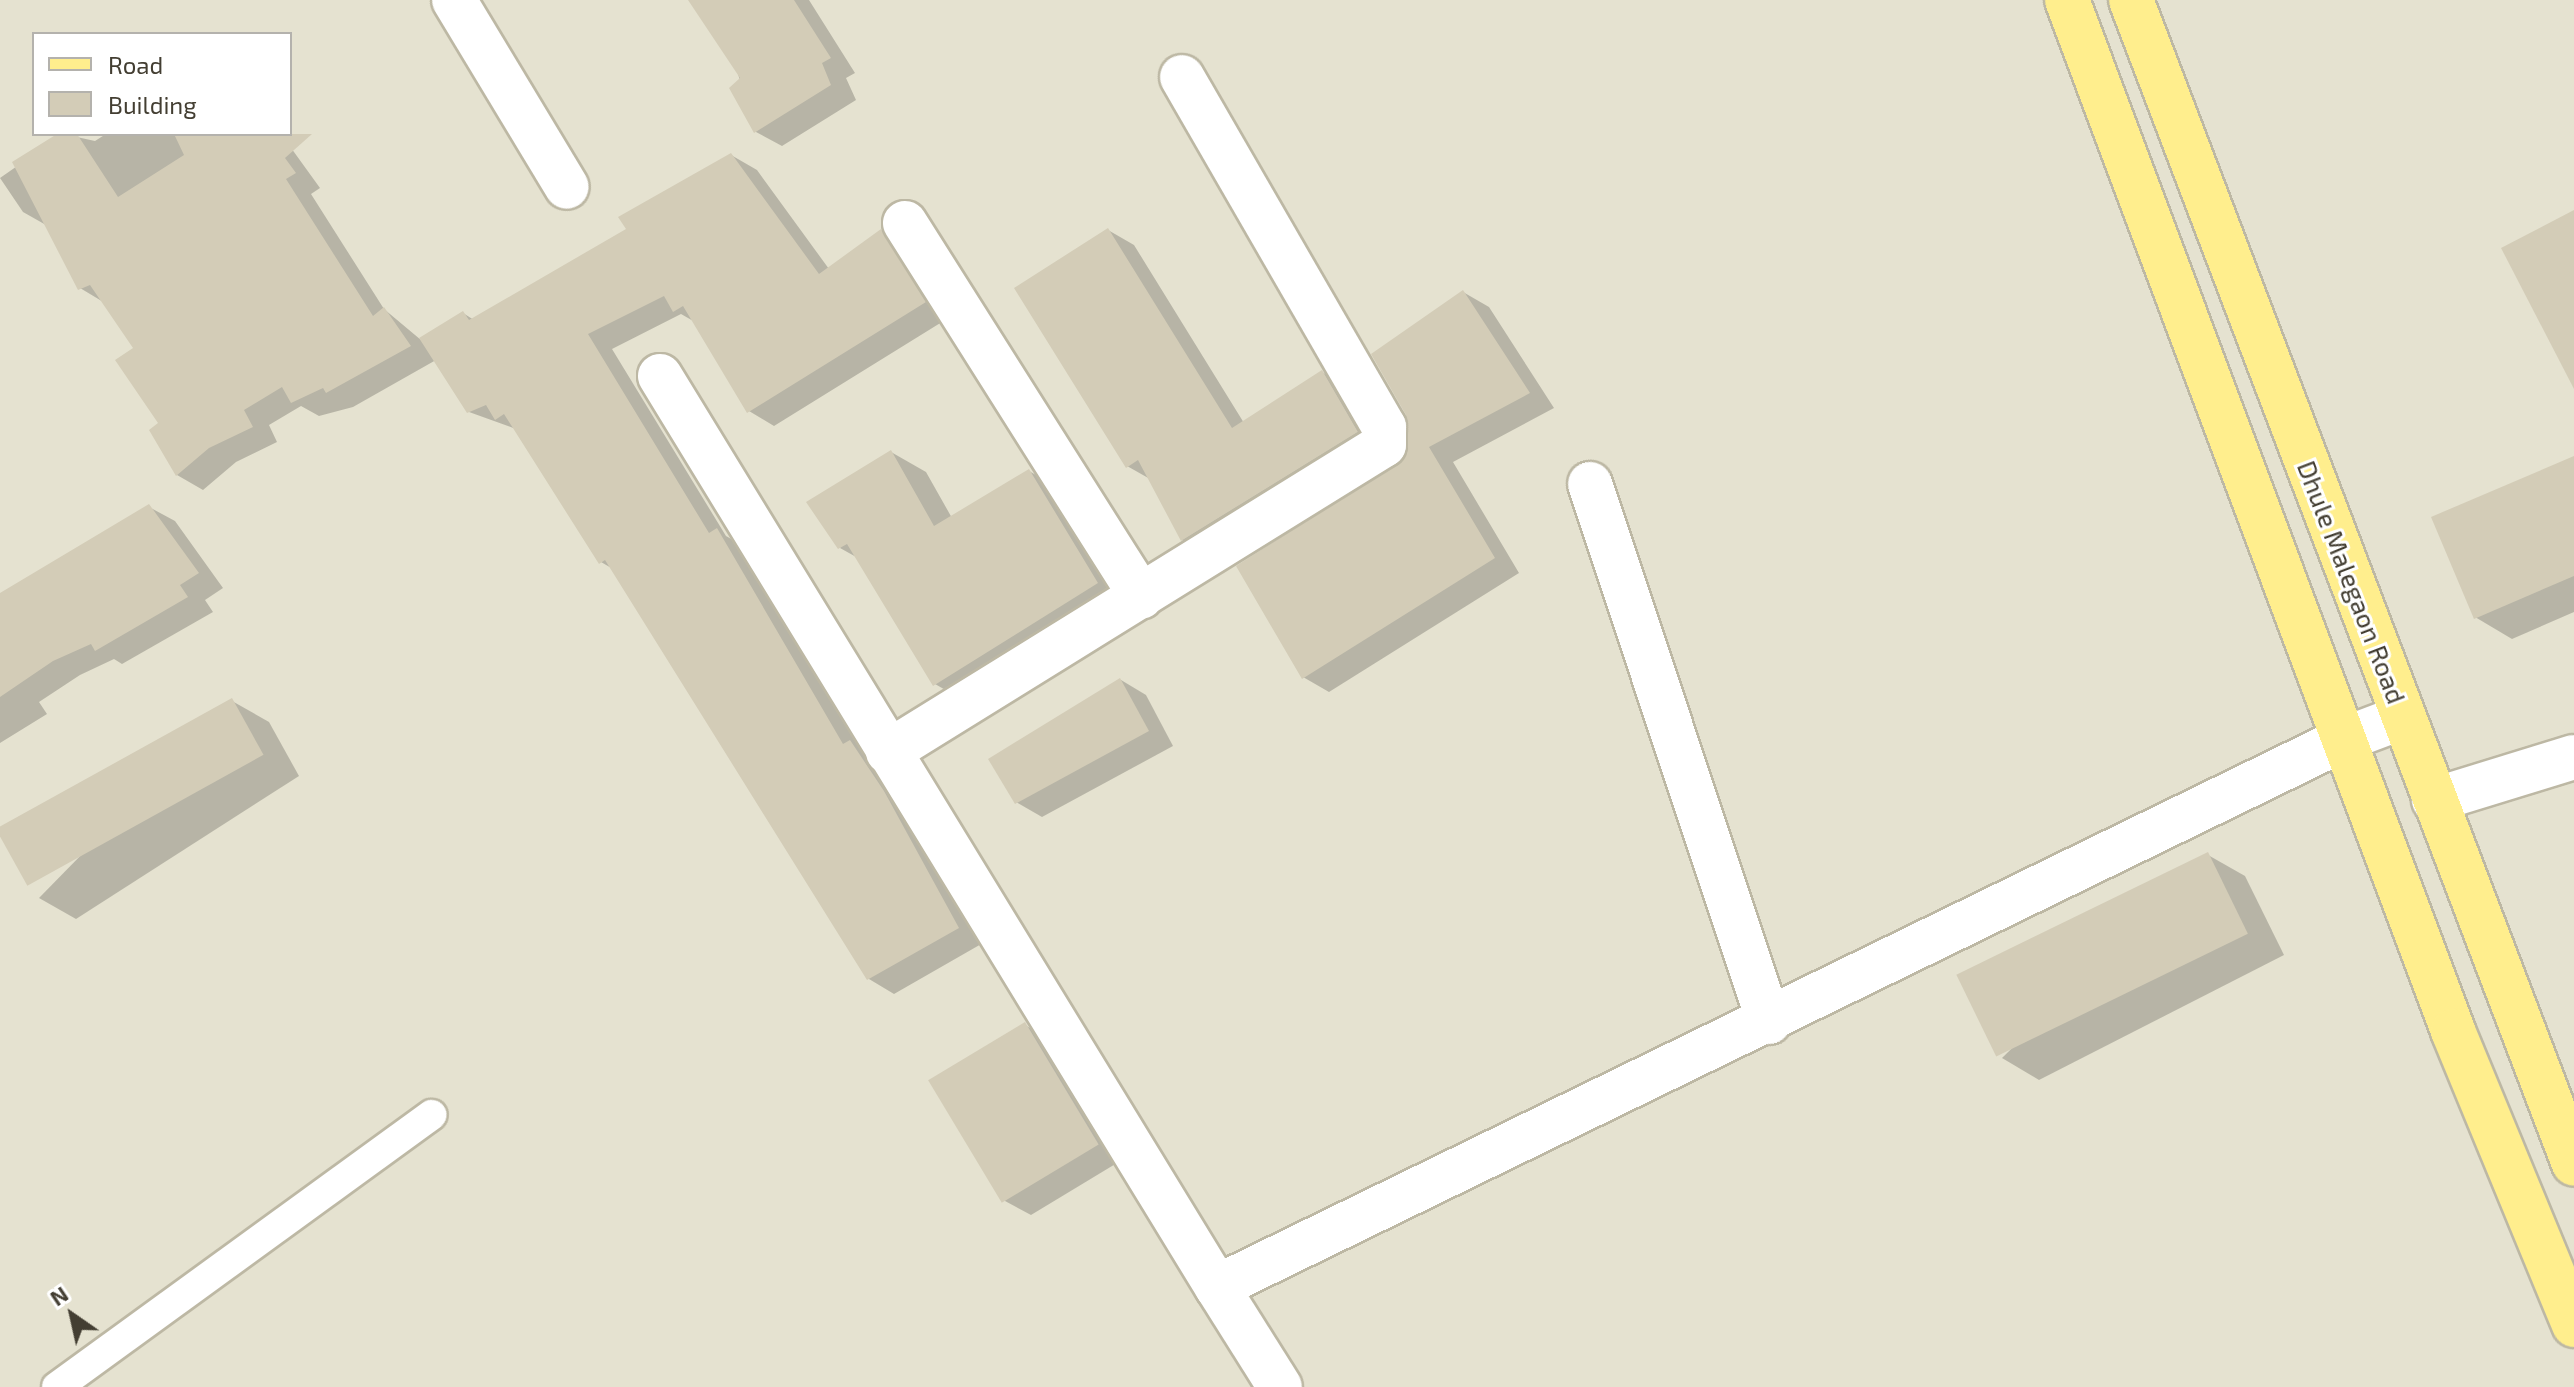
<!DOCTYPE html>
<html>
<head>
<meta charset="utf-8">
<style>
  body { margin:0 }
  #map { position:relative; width:2574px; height:1387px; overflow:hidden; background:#f1efe2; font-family:"Exo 2",sans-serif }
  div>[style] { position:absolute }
  .residential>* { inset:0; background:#e5e2d0 }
  .shadow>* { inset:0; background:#0003 }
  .building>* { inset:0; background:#d3ccb7; transform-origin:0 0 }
  .roads { filter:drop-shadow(2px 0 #bdb8a4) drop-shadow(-2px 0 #bdb8a4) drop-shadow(0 2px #bdb8a4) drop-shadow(0 -2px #bdb8a4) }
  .service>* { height:30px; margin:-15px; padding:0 15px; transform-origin:15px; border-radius:15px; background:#fff }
  .minor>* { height:44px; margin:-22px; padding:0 22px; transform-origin:22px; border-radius:22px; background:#fff }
  .primary>* { height:44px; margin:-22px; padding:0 22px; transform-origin:22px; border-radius:22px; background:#ffee8d }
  span { translate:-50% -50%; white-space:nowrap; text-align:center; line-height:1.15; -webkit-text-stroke:6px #fff; paint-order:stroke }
  .street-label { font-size:26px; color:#433e32 }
  .legend { position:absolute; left:32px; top:32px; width:260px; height:104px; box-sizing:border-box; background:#fff; border:2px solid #b4b2ad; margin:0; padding:10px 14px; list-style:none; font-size:24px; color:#433e32 }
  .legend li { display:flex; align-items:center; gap:16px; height:40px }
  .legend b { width:40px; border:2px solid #b4b2ad }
  .north { position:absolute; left:32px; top:1275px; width:80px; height:80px; -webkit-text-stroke:6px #fff; paint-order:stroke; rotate:326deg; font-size:22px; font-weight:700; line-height:32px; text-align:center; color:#433e32 }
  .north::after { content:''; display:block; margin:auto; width:28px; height:36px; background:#433e32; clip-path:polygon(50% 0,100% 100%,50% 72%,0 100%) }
</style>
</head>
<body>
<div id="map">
  <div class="residential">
    <div style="clip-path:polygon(evenodd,0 0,2574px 0,2574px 1387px,0 1387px,0 0,34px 34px,290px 34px,290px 134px,34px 134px,34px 34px)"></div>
  </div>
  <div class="shadow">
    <div style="clip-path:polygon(715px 0,809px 0,855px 73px,846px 78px,856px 100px,782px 146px,756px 132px)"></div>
    <div style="clip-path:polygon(63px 134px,95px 141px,106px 134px,281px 134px,320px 188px,311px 194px,384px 309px,421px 340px,463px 313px,474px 320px,628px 230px,731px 155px,757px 170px,829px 269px,882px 231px,907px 246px,950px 317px,774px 426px,749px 411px,695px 322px,681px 314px,612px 349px,726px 536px,742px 545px,861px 748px,876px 757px,983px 943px,894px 994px,869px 979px,613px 569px,601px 562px,516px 429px,469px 412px,436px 360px,353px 407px,319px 416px,301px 406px,269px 425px,277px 442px,236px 462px,203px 490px,177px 475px,152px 430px,160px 423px,136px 349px,105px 303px,80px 288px,46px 225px,23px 212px,0 178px)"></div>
    <div style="clip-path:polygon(1108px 230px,1134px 245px,1244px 423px,1322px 372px,1348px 387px,1382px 447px,1208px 555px,1182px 540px,1150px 479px,1127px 466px)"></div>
    <div style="clip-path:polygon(1463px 292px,1489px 307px,1554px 408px,1453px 462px,1519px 573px,1329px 692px,1303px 677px,1407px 459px)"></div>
    <div style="clip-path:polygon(891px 452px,926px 472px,952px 518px,1029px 471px,1064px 491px,1132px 604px,970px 704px,935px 684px,858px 558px,840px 548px)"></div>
    <div style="clip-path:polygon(2574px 459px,2574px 612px,2512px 639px,2475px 617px)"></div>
    <div style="clip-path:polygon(149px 507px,175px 521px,223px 588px,205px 600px,213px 612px,122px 664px,114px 659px,80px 675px,39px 702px,47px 714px,0 743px,0 616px)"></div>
    <div style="clip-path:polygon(1121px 680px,1146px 695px,1173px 746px,1042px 817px,1016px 802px)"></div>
    <div style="clip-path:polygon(232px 701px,269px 722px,299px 776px,76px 919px,39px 898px)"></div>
    <div style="clip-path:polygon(2208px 855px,2245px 876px,2284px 955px,2039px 1080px,2002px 1058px)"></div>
    <div style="clip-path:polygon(1025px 1025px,1050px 1040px,1122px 1160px,1031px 1215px,1005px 1201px)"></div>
  </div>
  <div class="building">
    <div style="clip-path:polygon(688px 0,794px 0,831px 58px,822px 63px,831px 85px,754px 133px,729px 88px,740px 78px)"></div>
    <div style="clip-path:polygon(57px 134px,77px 134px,118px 197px,184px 155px,174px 134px,312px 134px,285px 158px,296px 173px,286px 179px,373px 316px,384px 307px,411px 346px,326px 393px,323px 388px,291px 403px,282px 387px,244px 410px,253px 427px,209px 448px,176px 476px,149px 430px,158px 423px,115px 360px,133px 348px,90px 285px,78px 290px,12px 162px)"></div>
    <div style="clip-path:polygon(731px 153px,819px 274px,881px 229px,926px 302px,747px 413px,683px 306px,673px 312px,664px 296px,588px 334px,709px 533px,717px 528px,843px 744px,850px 740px,884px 791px,959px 928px,867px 980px,605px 560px,599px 564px,504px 414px,495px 420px,486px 405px,467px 413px,419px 338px,463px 311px,469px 320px,626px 229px,618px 217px)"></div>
    <div style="clip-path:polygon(2574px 210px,2574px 389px,2501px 248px)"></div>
    <div style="clip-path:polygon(1108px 228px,1232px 428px,1322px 370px,1358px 432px,1181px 541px,1138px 460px,1126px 468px,1014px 288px)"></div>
    <div style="clip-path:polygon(1463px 290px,1530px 393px,1429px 447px,1495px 558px,1302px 679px,1236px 566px,1405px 458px,1406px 415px,1371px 354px)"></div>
    <div style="clip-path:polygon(891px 450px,934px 526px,1029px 469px,1098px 583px,933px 686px,847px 544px,838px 549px,806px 502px)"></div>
    <div style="clip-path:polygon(2574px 456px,2574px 576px,2474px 619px,2431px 517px)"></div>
    <div style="clip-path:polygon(149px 504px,199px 573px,180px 585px,188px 597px,95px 651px,91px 644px,53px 661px,0 697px,0 593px)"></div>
    <div style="clip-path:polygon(1120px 678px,1149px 731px,1015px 804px,988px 759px)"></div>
    <div style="left:232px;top:698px;width:65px;height:270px;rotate:61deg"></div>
    <div style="left:2208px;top:852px;width:91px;height:280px;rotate:64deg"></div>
    <div style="left:1025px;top:1022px;width:143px;height:113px;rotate:59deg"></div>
  </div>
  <div class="roads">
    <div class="service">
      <div style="left:57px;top:1387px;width:463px;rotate:-36deg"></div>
    </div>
    <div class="minor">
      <div style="left:454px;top:0;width:218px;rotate:58.9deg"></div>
      <div style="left:905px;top:223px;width:442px;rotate:57.7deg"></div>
      <div style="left:660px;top:376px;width:1068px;rotate:58.56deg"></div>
      <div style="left:1217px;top:1287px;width:1251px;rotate:-25.93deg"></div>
      <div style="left:2342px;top:740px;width:65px;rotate:-20.7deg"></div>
      <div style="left:1590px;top:484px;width:567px;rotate:71.6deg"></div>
      <div style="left:888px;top:752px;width:583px;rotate:-31.76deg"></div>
      <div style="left:1384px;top:445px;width:18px;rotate:-90deg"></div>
      <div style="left:1384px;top:427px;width:404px;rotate:-120deg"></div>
      <div style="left:2434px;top:800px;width:146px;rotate:-17.1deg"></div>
      <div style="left:1217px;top:1287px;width:118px;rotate:57.8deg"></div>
    </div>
    <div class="primary">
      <div style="left:2067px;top:0;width:1101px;rotate:69.47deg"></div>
      <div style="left:2453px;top:1031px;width:318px;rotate:67.6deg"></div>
      <div style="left:2131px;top:0;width:1245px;rotate:69.16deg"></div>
    </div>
  </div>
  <div class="street-label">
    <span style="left:2352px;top:582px;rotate:69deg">Dhule Malegaon Road</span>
  </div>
  <ul class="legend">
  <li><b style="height:10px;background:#ffee8d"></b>Road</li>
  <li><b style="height:22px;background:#d3ccb7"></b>Building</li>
  </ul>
  <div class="north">N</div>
</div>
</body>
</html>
